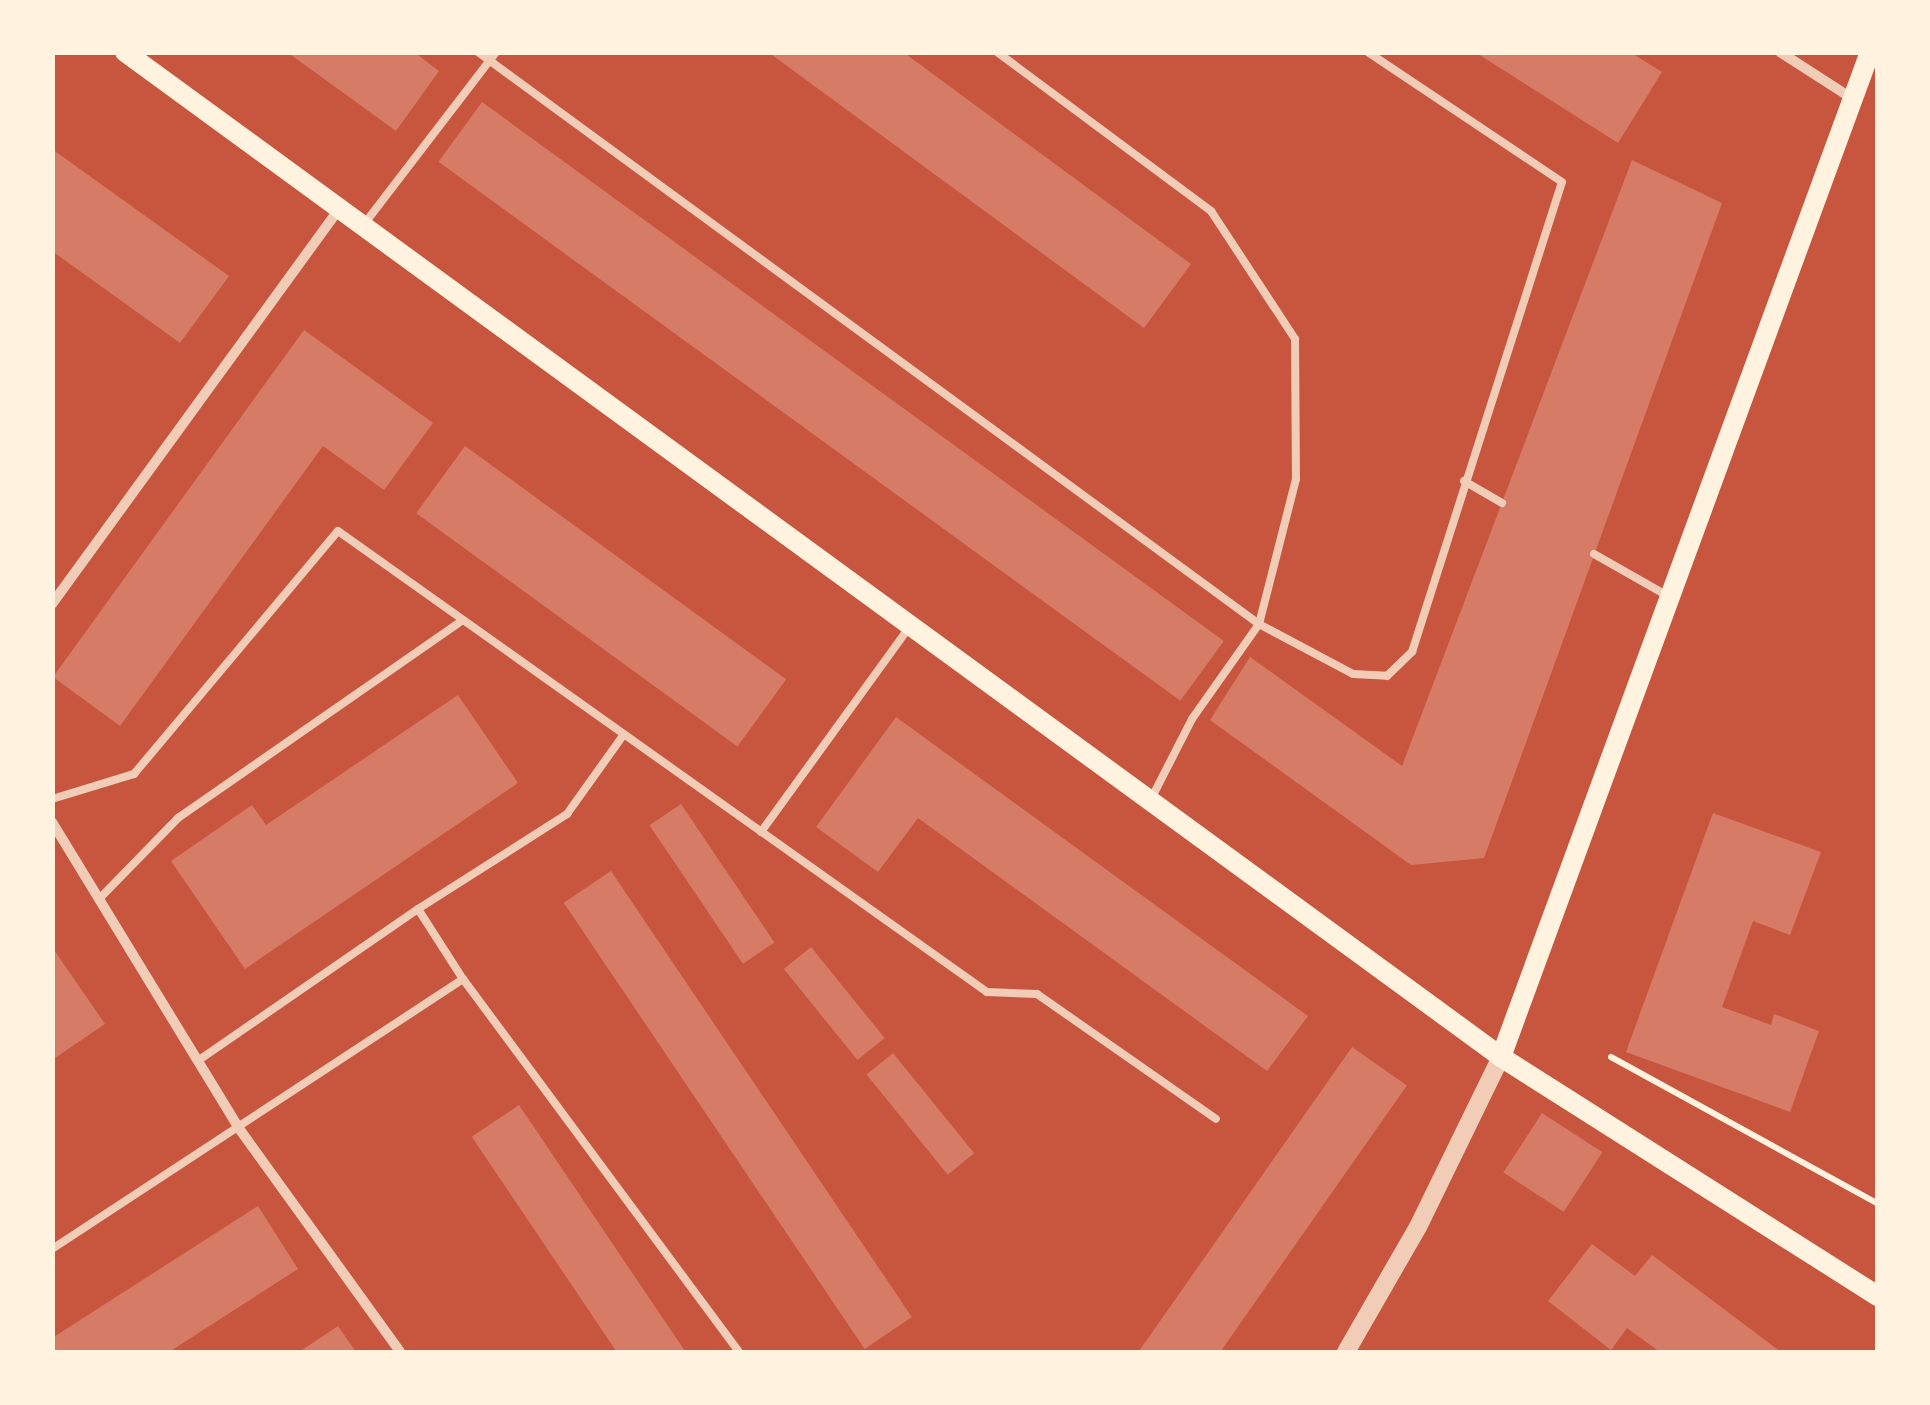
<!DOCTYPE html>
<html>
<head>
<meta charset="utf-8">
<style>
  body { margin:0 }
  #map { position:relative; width:1930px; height:1405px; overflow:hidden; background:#c8553d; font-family:Barlow,sans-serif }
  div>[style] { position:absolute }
  .building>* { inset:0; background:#d67c66; transform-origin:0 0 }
  .path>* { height:6px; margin:-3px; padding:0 3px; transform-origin:3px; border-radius:3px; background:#fff3e0 }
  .service>* { height:8px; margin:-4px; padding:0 4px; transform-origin:4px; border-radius:4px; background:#f1ccb7 }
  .minor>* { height:10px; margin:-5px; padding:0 5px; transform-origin:5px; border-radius:5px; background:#f1ccb7 }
  .tertiary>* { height:18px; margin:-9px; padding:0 9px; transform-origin:9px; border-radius:9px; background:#f1ccb7 }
  .secondary>* { height:20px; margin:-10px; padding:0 10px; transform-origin:10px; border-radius:10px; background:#fff3e0 }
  span { translate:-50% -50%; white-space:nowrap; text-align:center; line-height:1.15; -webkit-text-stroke:9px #fff3e0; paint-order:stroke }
  .frame { position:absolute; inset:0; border:55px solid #fff3e0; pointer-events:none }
</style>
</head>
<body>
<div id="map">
  <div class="building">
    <div style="clip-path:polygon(287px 52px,414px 52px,439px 71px,396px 131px)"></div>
    <div style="clip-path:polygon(768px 52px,903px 52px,1191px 264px,1144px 328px)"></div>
    <div style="clip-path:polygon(1475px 52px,1630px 52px,1662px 72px,1618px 143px)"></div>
    <div style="left:482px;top:102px;width:917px;height:74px;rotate:36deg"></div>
    <div style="clip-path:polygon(52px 149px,229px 276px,180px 343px,52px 251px)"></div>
    <div style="clip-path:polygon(1632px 160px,1722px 203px,1484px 858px,1411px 865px,1210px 720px,1250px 657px,1402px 766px)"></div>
    <div style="clip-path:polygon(304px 330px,433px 423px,384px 490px,323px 446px,120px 726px,53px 677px)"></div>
    <div style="left:465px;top:446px;width:397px;height:83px;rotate:36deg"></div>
    <div style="clip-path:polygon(458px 695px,518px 783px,245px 969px,171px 861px,252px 805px,266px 825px)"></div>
    <div style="clip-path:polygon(896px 717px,1308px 1016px,1267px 1071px,918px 818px,878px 872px,816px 827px)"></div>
    <div style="left:681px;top:804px;width:167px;height:38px;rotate:56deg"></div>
    <div style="clip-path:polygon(1713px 813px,1821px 852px,1790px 935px,1753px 921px,1722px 1007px,1771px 1025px,1774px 1014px,1819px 1031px,1790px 1112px,1626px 1052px)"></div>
    <div style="left:611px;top:871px;width:538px;height:57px;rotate:56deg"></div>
    <div style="clip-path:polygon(52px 947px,105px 1024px,52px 1060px)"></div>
    <div style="left:811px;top:947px;width:117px;height:35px;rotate:51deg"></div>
    <div style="left:1352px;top:1047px;width:67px;height:373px;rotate:35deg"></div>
    <div style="left:893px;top:1053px;width:129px;height:34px;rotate:51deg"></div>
    <div style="left:519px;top:1105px;width:298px;height:57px;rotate:56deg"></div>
    <div style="left:1542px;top:1113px;width:72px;height:71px;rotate:33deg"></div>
    <div style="clip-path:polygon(258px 1206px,298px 1269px,169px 1352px,52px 1352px,52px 1338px)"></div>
    <div style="clip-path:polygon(1592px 1244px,1635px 1276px,1652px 1255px,1781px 1352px,1660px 1352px,1627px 1328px,1611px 1350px,1548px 1301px)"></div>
    <div style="clip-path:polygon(338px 1326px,356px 1352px,299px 1352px)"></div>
  </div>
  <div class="path">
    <div style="left:1611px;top:1057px;width:305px;rotate:28.8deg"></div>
  </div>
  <div class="service">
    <div style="left:478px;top:52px;width:968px;rotate:36.22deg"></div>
    <div style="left:1259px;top:624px;width:106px;rotate:28deg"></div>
    <div style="left:1353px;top:674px;width:34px;rotate:3deg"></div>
    <div style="left:1387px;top:676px;width:35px;rotate:-44deg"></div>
    <div style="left:1412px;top:652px;width:493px;rotate:-72.3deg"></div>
    <div style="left:1562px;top:182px;width:234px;rotate:-146.2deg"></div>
    <div style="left:997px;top:52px;width:267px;rotate:36.6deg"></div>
    <div style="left:1211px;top:211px;width:153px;rotate:56.7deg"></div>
    <div style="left:1295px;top:339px;width:140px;rotate:89.6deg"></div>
    <div style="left:1296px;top:479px;width:150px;rotate:104.3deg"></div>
    <div style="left:1259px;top:624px;width:116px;rotate:125.2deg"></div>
    <div style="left:1192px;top:719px;width:90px;rotate:117.1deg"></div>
    <div style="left:365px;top:223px;width:215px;rotate:-52.5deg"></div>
    <div style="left:1464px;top:481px;width:44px;rotate:30.1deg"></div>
    <div style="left:1594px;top:554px;width:85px;rotate:29.6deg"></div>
    <div style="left:52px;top:799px;width:86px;rotate:-17deg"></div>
    <div style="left:134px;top:774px;width:317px;rotate:-50deg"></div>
    <div style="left:338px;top:531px;width:796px;rotate:35.39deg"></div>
    <div style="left:987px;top:992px;width:50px;rotate:2.3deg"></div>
    <div style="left:1037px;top:994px;width:218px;rotate:34.9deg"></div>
    <div style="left:761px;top:832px;width:254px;rotate:-54.1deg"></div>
    <div style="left:100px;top:898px;width:112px;rotate:-45.7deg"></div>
    <div style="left:178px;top:818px;width:347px;rotate:-34.8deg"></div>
    <div style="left:418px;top:909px;width:83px;rotate:57.3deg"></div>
    <div style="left:463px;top:979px;width:464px;rotate:53.5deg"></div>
    <div style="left:199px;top:1060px;width:266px;rotate:-34.6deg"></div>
    <div style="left:418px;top:909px;width:177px;rotate:-32.5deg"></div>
    <div style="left:567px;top:814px;width:98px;rotate:-54.5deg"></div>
    <div style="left:52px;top:1249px;width:492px;rotate:-33.3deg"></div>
  </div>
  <div class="minor">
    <div style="left:1780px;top:52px;width:87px;rotate:32.8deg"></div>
    <div style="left:52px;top:604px;width:487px;rotate:-54deg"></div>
    <div style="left:52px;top:822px;width:357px;rotate:58.6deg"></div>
    <div style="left:238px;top:1127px;width:277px;rotate:54.2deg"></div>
  </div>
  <div class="tertiary">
    <div style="left:1346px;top:1352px;width:144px;rotate:-60.1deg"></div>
    <div style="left:1418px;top:1227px;width:189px;rotate:-64deg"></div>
  </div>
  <div class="secondary">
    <div style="left:125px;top:52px;width:1704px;rotate:36.14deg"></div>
    <div style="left:1501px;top:1057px;width:446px;rotate:32.4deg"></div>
    <div style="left:1501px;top:1057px;width:1071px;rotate:-69.84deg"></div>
  </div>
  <div class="frame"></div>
</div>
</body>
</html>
